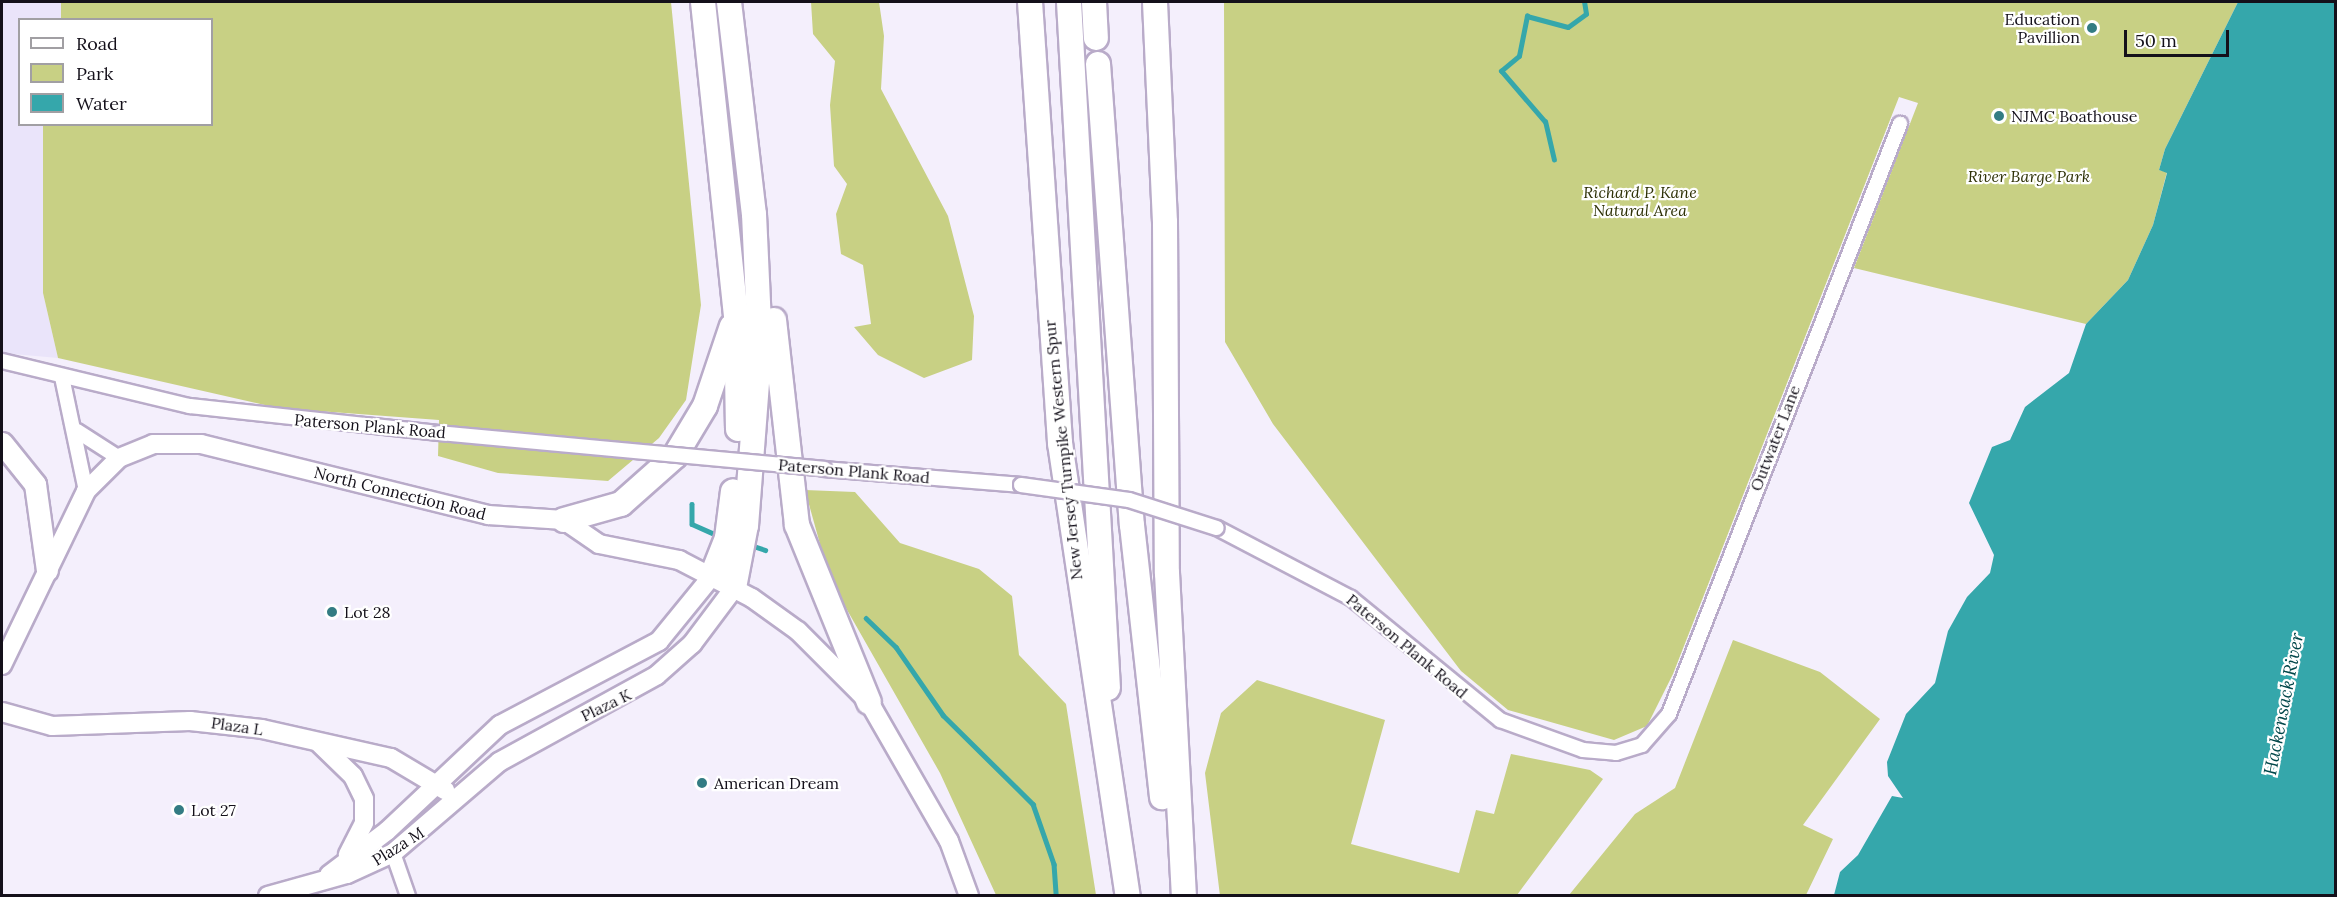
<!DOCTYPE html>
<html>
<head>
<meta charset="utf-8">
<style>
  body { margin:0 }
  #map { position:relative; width:2337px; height:897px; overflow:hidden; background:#f4effc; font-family:Lora,serif }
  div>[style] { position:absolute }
  .industrial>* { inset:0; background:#eae4fa }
  .green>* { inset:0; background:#c8d084 }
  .water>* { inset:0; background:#35a7ab }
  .stream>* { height:4.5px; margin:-2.25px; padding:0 2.25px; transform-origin:2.25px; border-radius:2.25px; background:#35a7ab }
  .roads { filter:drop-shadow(2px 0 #b9abc9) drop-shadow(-2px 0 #b9abc9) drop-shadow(0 2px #b9abc9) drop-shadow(0 -2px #b9abc9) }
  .street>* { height:14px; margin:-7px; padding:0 7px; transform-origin:7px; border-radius:7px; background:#fff }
  .secondary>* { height:18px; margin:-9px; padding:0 9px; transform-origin:9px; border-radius:9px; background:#fff }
  .primary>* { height:21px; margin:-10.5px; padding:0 10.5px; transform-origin:10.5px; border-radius:10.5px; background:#fff }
  .highway>* { height:24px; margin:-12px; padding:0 12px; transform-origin:12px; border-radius:12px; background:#fff }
  .bridges { filter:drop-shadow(2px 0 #b9abc9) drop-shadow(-2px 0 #b9abc9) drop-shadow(0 2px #b9abc9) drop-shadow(0 -2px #b9abc9) }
  .street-bridge>* { height:14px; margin:-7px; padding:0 7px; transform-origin:7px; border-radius:7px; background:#fff }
  .dots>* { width:16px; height:16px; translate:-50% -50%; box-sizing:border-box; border:3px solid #fff; border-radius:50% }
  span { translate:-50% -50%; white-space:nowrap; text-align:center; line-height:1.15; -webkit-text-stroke:4.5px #fff; paint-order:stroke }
  .poi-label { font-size:16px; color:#14101a }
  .right { translate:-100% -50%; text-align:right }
  .left { translate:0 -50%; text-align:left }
  .park-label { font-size:16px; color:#2e3106; font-style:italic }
  .street-label { font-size:16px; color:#14101a }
  .water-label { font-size:18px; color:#004649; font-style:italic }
  .frame { position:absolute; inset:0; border:3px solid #14101a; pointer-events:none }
  .legend { position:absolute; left:18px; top:18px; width:195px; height:108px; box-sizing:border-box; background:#fff; border:2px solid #a19fa3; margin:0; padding:8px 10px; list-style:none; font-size:18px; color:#14101a }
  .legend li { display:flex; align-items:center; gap:12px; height:30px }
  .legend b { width:30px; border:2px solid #a19fa3 }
  .scale { position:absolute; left:2124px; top:30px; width:105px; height:27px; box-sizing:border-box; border:3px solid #14101a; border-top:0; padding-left:8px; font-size:18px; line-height:21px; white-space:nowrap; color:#14101a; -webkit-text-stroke:4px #fff; paint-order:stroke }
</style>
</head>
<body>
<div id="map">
  <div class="industrial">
    <div style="clip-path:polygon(2px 2px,61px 2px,64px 14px,61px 19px,20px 20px,20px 124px,43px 125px,43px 293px,58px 358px,2px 353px)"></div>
  </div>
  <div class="green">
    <div style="clip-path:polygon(61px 2px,671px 2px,701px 305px,686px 400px,659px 438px,608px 481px,498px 473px,438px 456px,439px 420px,278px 408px,58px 358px,43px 293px,43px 125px,212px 124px,212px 20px,61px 19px)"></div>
    <div style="clip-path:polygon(811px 2px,879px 2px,884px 36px,881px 89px,948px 216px,974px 316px,972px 360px,924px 378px,878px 355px,854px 327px,871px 324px,863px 265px,841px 254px,836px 214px,847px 184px,834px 166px,830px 105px,835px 61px,813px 34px)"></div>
    <div style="clip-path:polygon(1224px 2px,2238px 2px,2165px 149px,2159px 170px,2167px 172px,2153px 225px,2128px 280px,2086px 324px,1854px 268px,1918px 103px,1899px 97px,1673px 674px,1647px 726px,1614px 740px,1508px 710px,1461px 671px,1273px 424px,1225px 342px)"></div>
    <div style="clip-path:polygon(805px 490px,855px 492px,900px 543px,979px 569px,1012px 596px,1019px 655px,1066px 704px,1096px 895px,996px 895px,940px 773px,830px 580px)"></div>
    <div style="clip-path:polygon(1733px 640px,1820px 672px,1880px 719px,1803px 825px,1833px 839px,1806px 895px,1569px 895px,1635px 814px,1675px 788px)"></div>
    <div style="clip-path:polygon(1257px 680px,1385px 720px,1351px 844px,1459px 873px,1476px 810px,1494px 814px,1511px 754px,1590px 770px,1603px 779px,1517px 895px,1220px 896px,1205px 773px,1221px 713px)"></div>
  </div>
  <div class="water">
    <div style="clip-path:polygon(2238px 2px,2335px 2px,2335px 895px,1834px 895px,1840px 872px,1858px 855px,1892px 796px,1903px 798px,1888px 776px,1887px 762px,1906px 714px,1935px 683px,1948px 631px,1967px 597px,1990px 573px,1994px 555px,1969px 503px,1992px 447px,2010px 440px,2025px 407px,2069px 373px,2086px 324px,2128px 280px,2153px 225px,2167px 173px,2159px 170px,2165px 149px)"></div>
  </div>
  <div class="stream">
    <div style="left:1554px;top:160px;width:39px;rotate:-103deg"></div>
    <div style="left:1545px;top:122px;width:67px;rotate:-130.8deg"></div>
    <div style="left:1501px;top:71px;width:23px;rotate:-40deg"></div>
    <div style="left:1519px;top:56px;width:41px;rotate:-78.7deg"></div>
    <div style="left:1527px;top:16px;width:42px;rotate:15deg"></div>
    <div style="left:1568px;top:27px;width:22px;rotate:-36deg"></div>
    <div style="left:1586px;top:14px;width:12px;rotate:-99deg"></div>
    <div style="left:692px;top:504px;width:20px;rotate:90deg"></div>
    <div style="left:692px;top:524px;width:30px;rotate:24deg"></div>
    <div style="left:750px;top:545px;width:16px;rotate:18deg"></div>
    <div style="left:866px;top:618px;width:42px;rotate:44deg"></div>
    <div style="left:896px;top:647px;width:83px;rotate:55.3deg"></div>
    <div style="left:943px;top:715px;width:127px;rotate:44.7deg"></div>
    <div style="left:1033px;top:804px;width:64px;rotate:70.7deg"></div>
    <div style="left:1054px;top:864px;width:32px;rotate:86deg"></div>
  </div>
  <div class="roads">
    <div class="street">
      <div style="left:2px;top:361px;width:193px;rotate:13.5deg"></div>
      <div style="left:190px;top:406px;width:250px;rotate:6.2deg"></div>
      <div style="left:62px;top:377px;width:116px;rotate:78.1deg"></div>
      <div style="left:77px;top:431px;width:50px;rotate:32.7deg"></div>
      <div style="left:824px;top:469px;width:198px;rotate:4.6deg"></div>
      <div style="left:1217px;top:528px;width:151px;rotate:27.6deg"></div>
      <div style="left:1351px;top:598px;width:193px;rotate:39.3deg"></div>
      <div style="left:1500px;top:720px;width:88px;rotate:19.9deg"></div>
      <div style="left:1583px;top:750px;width:33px;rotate:5deg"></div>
      <div style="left:1616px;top:753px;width:27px;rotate:-17deg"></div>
      <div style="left:1642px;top:745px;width:41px;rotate:-48.9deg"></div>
      <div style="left:1669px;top:714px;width:634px;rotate:-68.62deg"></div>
      <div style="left:393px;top:853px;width:46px;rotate:70.8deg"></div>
    </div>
    <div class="secondary">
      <div style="left:2px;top:665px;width:193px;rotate:-64.2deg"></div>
      <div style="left:86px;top:491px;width:47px;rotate:-45deg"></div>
      <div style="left:119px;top:458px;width:37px;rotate:-22deg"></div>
      <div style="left:153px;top:444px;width:48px"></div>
      <div style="left:201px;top:444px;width:296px;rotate:13.9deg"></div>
      <div style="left:488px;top:515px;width:76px;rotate:3.8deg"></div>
      <div style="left:564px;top:520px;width:42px;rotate:34.4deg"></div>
      <div style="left:599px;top:544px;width:82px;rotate:11.3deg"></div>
      <div style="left:679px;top:560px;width:82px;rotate:27.5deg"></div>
      <div style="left:752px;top:598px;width:57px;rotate:35.7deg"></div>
      <div style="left:798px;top:631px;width:100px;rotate:45deg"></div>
      <div style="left:869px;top:702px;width:160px;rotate:60.1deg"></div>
      <div style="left:949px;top:841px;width:59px;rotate:70deg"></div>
      <div style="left:2px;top:712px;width:52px;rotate:15.6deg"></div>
      <div style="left:52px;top:726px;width:138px;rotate:-2.1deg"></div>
      <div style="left:190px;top:721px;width:72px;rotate:6.3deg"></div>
      <div style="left:262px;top:729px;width:132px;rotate:12.7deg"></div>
      <div style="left:391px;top:758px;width:63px;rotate:30.7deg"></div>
      <div style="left:319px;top:743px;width:47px;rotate:44.1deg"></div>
      <div style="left:353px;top:776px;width:25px;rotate:64deg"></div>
      <div style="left:364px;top:799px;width:24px;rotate:90deg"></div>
      <div style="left:364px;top:823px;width:36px;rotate:117deg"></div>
      <div style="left:329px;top:875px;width:73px;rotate:-37.2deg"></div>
      <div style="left:387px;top:831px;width:155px;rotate:-43.2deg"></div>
      <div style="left:500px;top:725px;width:180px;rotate:-27.8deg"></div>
      <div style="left:659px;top:641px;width:84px;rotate:-50.8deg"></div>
      <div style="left:268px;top:896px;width:82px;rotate:-15.6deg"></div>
      <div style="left:347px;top:874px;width:51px;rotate:-24.5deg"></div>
      <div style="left:393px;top:853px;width:140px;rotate:-40.6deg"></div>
      <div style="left:499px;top:762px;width:180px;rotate:-28.8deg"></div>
      <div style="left:657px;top:675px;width:47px;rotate:-41.5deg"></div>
      <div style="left:692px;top:644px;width:70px;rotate:-53.1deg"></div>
    </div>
    <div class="primary">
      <div style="left:2px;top:443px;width:53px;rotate:51.2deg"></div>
      <div style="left:35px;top:484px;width:87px;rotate:82.1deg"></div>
    </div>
    <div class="highway">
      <div style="left:703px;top:2px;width:315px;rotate:84deg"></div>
      <div style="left:736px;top:315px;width:114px;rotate:89deg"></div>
      <div style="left:729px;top:2px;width:213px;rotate:83.3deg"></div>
      <div style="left:754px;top:214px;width:130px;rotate:87.4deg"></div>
      <div style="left:760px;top:344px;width:182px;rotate:94.4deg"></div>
      <div style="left:746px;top:525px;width:64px;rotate:100.8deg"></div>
      <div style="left:1030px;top:2px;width:442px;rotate:86.1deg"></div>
      <div style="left:1060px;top:443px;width:458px;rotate:81.5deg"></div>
      <div style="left:1069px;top:2px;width:687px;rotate:86.75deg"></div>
      <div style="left:1094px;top:2px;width:36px;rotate:87deg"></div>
      <div style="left:1155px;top:2px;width:220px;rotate:87.4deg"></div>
      <div style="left:1165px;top:222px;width:351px;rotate:89.7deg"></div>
      <div style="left:1167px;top:573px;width:323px;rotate:87deg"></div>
      <div style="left:1098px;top:64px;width:462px;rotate:85.8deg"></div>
      <div style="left:1132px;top:525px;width:274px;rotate:83.7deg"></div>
      <div style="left:774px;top:320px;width:206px;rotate:83.6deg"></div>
      <div style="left:797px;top:525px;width:191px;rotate:67.9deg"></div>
      <div style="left:564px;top:520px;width:59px;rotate:-15.7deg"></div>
      <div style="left:621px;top:504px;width:72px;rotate:-41.6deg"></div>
      <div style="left:675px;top:456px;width:58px;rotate:-59deg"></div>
      <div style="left:705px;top:406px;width:84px;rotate:-71.4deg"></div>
      <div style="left:712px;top:576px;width:41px;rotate:-68.5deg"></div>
      <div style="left:727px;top:538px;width:47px;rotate:-82.7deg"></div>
    </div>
  </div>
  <div class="bridges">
    <div class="street-bridge">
      <div style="left:439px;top:433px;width:387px;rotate:5.3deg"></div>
      <div style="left:1021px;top:485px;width:109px;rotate:7.9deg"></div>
      <div style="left:1129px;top:500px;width:92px;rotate:17.7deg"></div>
    </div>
  </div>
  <div class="dots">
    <div style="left:2092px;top:28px;background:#337c83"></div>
    <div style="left:1999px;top:116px;background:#337c83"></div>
    <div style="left:332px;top:612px;background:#337c83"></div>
    <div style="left:702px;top:783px;background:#337c83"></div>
    <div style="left:179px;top:810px;background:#337c83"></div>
  </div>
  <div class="poi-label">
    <span class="right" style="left:2080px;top:28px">Education<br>Pavillion</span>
    <span class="left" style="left:2011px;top:116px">NJMC Boathouse</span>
    <span class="left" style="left:344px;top:612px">Lot 28</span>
    <span class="left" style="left:714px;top:783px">American Dream</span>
    <span class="left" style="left:191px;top:810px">Lot 27</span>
  </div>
  <div class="park-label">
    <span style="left:2029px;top:176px">River Barge Park</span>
    <span style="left:1640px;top:201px">Richard P. Kane<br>Natural Area</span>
  </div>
  <div class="street-label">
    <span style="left:370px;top:426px;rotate:5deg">Paterson Plank Road</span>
    <span style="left:1775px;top:438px;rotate:-69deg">Outwater Lane</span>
    <span style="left:1063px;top:450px;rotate:-96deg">New Jersey Turnpike Western Spur</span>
    <span style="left:854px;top:471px;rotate:5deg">Paterson Plank Road</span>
    <span style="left:400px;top:493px;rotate:14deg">North Connection Road</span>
    <span style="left:1407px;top:646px;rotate:40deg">Paterson Plank Road</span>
    <span style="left:606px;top:705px;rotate:-26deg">Plaza K</span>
    <span style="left:237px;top:726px;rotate:8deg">Plaza L</span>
    <span style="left:398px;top:846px;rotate:-32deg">Plaza M</span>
  </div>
  <div class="water-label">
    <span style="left:2284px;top:704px;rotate:-79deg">Hackensack River</span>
  </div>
  <div class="frame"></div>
  <ul class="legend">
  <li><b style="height:8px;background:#fff"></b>Road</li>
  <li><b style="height:16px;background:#c8d084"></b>Park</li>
  <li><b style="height:16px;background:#35a7ab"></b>Water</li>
  </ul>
  <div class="scale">50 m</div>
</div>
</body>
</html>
